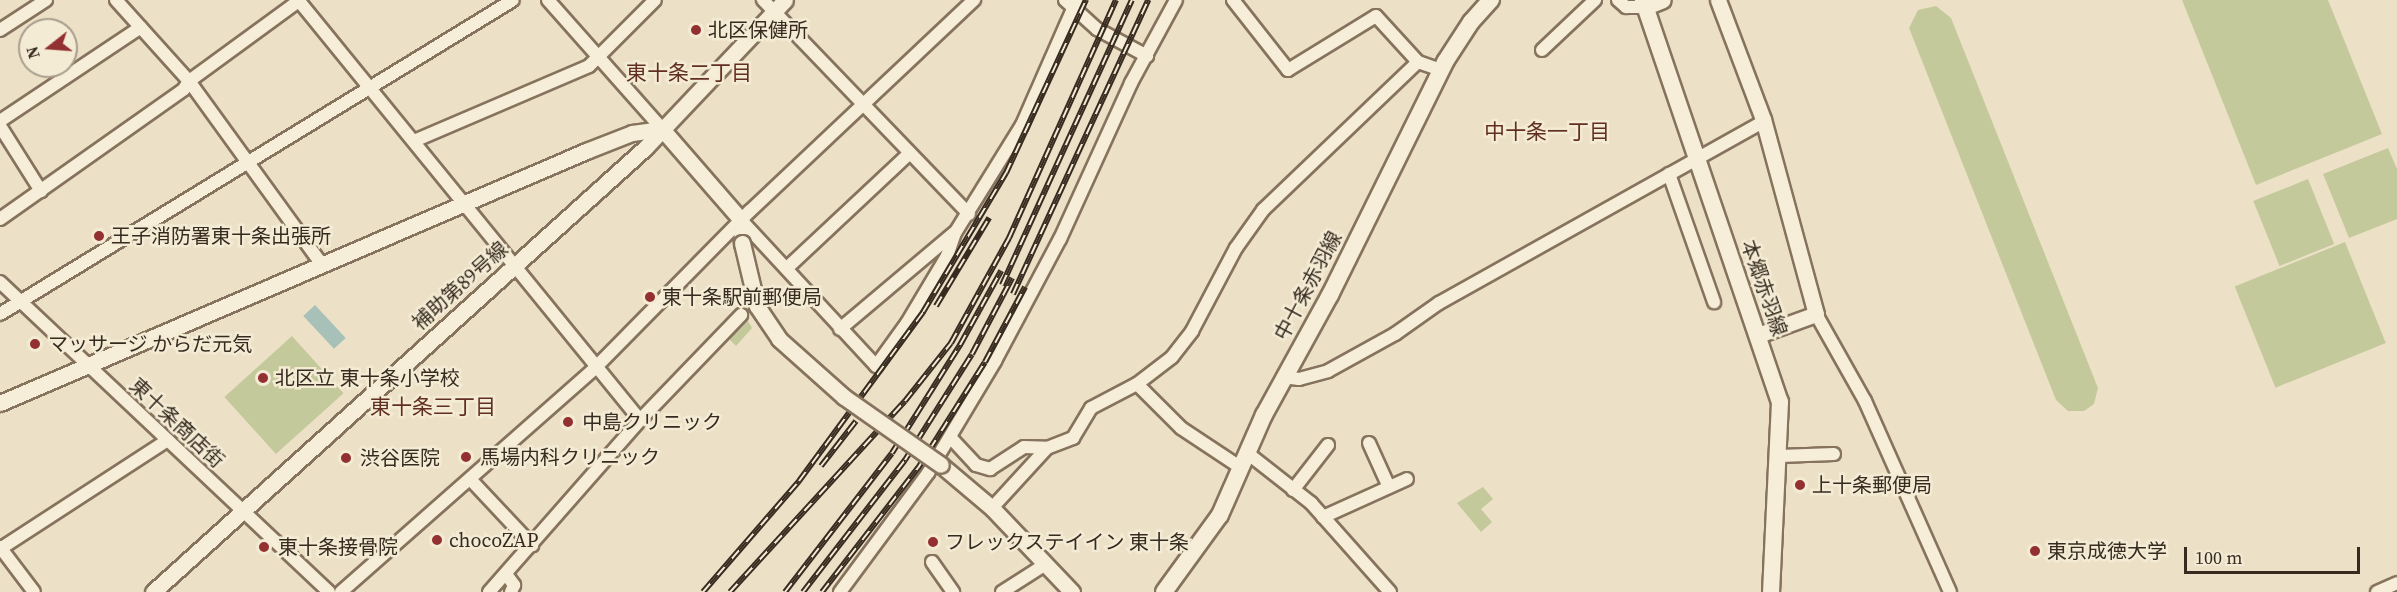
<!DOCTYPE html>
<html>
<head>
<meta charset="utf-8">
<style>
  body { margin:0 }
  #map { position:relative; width:2397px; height:592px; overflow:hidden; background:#ece0c6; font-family:"Source Serif 4","Noto Sans JP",serif }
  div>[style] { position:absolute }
  .green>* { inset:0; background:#c4c99b; transform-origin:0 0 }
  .water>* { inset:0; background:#a7c0b8; transform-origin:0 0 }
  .roads { filter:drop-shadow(2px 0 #86735d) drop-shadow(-2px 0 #86735d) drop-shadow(0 2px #86735d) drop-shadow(0 -2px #86735d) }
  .minor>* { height:12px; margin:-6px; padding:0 6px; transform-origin:6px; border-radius:6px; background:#f7eed9 }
  .tertiary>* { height:15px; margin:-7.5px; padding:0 7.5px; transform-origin:7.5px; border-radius:7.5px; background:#f7eed9 }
  .secondary>* { height:16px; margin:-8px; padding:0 8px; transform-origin:8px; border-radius:8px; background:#f7eed9 }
  .rail>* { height:6px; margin-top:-3px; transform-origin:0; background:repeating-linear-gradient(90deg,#f4ebd5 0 11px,#372b20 0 22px); box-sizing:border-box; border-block:2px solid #372b20 }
  .bridges { filter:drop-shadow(2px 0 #86735d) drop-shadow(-2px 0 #86735d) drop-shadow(0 2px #86735d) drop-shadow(0 -2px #86735d) }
  .tertiary-bridge>* { height:15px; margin:-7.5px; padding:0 7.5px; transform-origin:7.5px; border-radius:7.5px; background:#f7eed9 }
  .dots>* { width:16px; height:16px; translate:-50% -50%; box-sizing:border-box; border:3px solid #f4ebd5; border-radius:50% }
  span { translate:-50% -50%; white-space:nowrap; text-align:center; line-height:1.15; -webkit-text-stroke:5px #f4ebd5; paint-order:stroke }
  .poi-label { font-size:20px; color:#372b20 }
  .left { translate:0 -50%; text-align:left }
  .street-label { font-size:20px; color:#372b20 }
  .neighbourhood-label { font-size:21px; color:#612f22 }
  .north { position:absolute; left:18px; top:18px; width:60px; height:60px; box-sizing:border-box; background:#f4ebd5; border:2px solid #a89e8d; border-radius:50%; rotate:253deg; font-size:16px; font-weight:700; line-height:24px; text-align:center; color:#372b20 }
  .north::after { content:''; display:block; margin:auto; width:21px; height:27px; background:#923032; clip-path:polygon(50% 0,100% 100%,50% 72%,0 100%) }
  .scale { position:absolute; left:2184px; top:547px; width:176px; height:27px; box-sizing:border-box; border:3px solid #372b20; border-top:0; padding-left:8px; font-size:18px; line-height:21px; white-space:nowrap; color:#372b20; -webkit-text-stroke:4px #f4ebd5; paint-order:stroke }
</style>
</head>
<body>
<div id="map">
  <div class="green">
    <div style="clip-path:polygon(2182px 0,2328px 0,2382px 134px,2256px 185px)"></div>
    <div style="clip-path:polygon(1936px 6px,1951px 18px,2098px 388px,2094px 404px,2084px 411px,2068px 411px,2056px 400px,1909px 28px,1918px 10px)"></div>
    <div style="clip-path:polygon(2388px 148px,2397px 169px,2397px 219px,2349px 238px,2323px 174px)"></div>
    <div style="left:2308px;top:179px;width:70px;height:59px;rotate:68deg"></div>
    <div style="left:2345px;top:242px;width:109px;height:119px;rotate:68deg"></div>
    <div style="clip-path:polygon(748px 321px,752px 328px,736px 346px,729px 339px)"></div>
    <div style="left:292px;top:336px;width:77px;height:91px;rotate:48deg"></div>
    <div style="clip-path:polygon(1483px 487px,1493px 499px,1481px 509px,1492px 522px,1481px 532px,1457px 503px)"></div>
  </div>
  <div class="water">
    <div style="left:315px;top:305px;width:45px;height:16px;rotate:47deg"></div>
  </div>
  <div class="roads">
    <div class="minor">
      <div style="left:116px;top:0;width:109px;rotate:48deg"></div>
      <div style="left:189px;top:81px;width:227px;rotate:54.1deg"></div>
      <div style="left:548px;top:0;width:172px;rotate:48.5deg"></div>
      <div style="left:763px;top:0;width:297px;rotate:46.1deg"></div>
      <div style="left:1065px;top:0;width:43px;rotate:42.2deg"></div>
      <div style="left:1097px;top:29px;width:57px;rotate:28.4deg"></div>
      <div style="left:1233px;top:0;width:89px;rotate:51.8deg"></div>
      <div style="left:1288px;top:70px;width:103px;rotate:-31.5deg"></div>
      <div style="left:1376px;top:16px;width:62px;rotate:47.6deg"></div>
      <div style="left:1418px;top:62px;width:24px;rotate:19deg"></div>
      <div style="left:1618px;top:0;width:11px;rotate:41deg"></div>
      <div style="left:1626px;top:7px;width:20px"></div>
      <div style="left:299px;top:1px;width:540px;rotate:50.86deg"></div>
      <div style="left:0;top:30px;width:55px;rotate:-33.1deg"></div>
      <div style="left:1542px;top:50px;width:73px;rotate:-43.3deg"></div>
      <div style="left:0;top:121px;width:169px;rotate:-33.7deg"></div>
      <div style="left:0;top:126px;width:77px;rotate:57.8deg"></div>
      <div style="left:414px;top:141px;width:190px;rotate:-23.2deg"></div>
      <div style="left:589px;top:66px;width:93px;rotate:-45deg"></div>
      <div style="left:1669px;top:174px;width:136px;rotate:70.6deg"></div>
      <div style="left:0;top:219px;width:225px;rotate:-35.2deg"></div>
      <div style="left:184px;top:89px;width:9px;rotate:-58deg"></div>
      <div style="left:189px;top:81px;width:137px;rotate:-36.1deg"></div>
      <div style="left:741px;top:220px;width:199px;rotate:47.2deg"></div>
      <div style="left:876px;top:366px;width:53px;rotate:-54.2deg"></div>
      <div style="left:907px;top:323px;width:78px;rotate:-59.2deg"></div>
      <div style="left:947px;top:256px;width:24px;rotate:-71deg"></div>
      <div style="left:955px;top:233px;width:127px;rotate:-58.2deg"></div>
      <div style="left:1022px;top:125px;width:137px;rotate:-66.3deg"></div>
      <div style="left:787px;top:268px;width:168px;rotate:-43.1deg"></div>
      <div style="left:0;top:282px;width:452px;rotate:43.3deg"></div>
      <div style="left:0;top:314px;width:601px;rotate:-31.47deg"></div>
      <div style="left:1816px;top:314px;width:100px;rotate:60.6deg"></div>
      <div style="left:1865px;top:401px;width:209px;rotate:66deg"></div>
      <div style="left:840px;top:329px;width:149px;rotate:-40.1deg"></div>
      <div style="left:1283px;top:377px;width:16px;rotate:7deg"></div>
      <div style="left:1299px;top:379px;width:30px;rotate:-15deg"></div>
      <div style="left:1328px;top:371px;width:77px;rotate:-28.9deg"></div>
      <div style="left:1395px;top:334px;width:54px;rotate:-35.2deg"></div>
      <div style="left:1439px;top:303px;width:372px;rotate:-29.2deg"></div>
      <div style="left:1137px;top:384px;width:62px;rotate:45deg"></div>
      <div style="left:1181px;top:428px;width:71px;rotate:33.5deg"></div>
      <div style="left:951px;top:438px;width:37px;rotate:47deg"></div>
      <div style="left:976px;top:465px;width:15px;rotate:16deg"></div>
      <div style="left:990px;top:469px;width:40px;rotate:-32.9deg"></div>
      <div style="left:1024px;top:447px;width:23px;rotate:2deg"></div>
      <div style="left:1047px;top:448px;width:28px;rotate:-21deg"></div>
      <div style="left:1073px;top:438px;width:35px;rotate:-59deg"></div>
      <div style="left:1091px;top:408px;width:52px;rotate:-27.6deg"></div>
      <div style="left:1137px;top:384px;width:44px;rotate:-37.6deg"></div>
      <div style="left:1172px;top:357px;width:33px;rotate:-52deg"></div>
      <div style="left:1192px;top:331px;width:94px;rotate:-62.1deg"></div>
      <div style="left:1236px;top:248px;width:47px;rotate:-54.6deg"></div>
      <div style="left:1263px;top:210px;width:214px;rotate:-43.7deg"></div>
      <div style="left:1369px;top:443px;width:48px;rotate:65.6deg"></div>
      <div style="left:1246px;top:452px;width:83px;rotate:38.1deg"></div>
      <div style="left:1311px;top:503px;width:119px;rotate:48.4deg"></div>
      <div style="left:1780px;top:456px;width:54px;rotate:-2.1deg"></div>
      <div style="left:470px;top:479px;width:91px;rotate:46.8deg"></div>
      <div style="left:1293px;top:490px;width:57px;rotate:-52.1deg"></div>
      <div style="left:992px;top:508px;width:81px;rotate:-47.5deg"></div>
      <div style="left:1323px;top:517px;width:92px;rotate:-24.3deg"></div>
      <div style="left:0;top:547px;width:56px;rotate:52.9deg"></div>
      <div style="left:0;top:549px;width:200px;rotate:-33deg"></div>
      <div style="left:932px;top:562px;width:37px;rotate:55deg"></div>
      <div style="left:506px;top:574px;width:14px;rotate:54deg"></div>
      <div style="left:514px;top:585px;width:8px;rotate:113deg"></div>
      <div style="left:341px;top:592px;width:340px;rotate:-41.4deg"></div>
      <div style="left:596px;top:367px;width:219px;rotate:-45.4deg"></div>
      <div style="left:750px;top:211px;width:308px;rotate:-43.3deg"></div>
      <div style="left:489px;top:592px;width:229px;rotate:-48.7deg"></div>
      <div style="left:640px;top:420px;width:146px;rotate:-46.1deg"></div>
      <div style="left:840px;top:592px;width:148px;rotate:-53.5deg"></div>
      <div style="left:928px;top:473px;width:131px;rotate:-59.1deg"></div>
      <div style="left:995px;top:361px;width:138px;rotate:-62deg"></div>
      <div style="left:1060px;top:239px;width:171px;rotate:-65.5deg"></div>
      <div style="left:1131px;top:83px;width:94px;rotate:-61.5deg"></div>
      <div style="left:1002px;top:592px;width:52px;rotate:-32.5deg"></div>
      <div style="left:2377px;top:592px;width:22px;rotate:-24deg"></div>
    </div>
    <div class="tertiary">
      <div style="left:1718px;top:0;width:127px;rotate:69.3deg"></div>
      <div style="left:1763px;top:119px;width:202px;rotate:74.8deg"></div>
      <div style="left:1816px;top:314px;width:62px;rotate:160.1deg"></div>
      <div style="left:662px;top:129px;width:121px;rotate:49deg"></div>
      <div style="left:741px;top:220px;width:23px;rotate:88deg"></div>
      <div style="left:0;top:403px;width:638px;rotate:-23.27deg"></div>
      <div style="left:586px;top:151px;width:49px;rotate:-21.4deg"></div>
      <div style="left:632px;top:133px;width:30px;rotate:-8deg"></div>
      <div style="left:941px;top:465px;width:67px;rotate:40.1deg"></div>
      <div style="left:992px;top:508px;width:116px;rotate:46.4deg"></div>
      <div style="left:153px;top:592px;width:664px;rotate:-42.07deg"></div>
      <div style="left:646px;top:147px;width:202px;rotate:-46.6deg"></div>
    </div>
    <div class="secondary">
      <div style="left:1643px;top:0;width:425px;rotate:71.2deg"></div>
      <div style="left:1780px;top:402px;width:190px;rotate:92.7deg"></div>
      <div style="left:1646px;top:7px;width:18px;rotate:-22deg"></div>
      <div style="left:1164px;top:592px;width:95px;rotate:-54deg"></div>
      <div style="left:1220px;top:515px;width:109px;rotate:-66.3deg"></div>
      <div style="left:1264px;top:415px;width:137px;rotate:-61.2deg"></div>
      <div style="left:1330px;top:295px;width:260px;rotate:-63.7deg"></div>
      <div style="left:1445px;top:62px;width:48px;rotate:-57deg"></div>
      <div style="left:1471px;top:22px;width:30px;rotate:-48deg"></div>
    </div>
  </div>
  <div class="rail">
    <div style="left:1002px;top:285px;width:313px;rotate:-65.5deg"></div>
    <div style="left:1013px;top:294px;width:324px;rotate:-65.3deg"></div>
    <div style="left:936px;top:306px;width:103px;rotate:-58.9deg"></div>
    <div style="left:821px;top:466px;width:57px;rotate:-52.1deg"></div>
    <div style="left:703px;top:592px;width:147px;rotate:-49.1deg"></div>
    <div style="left:799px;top:481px;width:210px;rotate:-53.7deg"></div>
    <div style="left:923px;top:312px;width:162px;rotate:-59.2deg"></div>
    <div style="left:1006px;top:173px;width:191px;rotate:-65.2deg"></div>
    <div style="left:730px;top:592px;width:259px;rotate:-47.5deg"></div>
    <div style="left:905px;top:401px;width:74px;rotate:-51.6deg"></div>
    <div style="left:951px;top:343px;width:120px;rotate:-61.1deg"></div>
    <div style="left:1009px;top:238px;width:261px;rotate:-65.8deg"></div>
    <div style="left:785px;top:592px;width:175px;rotate:-52.4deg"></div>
    <div style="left:892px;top:453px;width:128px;rotate:-57.8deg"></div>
    <div style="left:960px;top:345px;width:85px;rotate:-61deg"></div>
    <div style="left:803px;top:592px;width:167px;rotate:-52.3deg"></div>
    <div style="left:905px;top:460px;width:125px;rotate:-57.7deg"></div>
    <div style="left:972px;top:354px;width:86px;rotate:-62.2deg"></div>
    <div style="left:822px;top:592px;width:157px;rotate:-52.3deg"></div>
    <div style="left:918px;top:468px;width:125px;rotate:-57.7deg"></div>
    <div style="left:985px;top:362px;width:85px;rotate:-61.9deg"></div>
  </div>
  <div class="bridges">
    <div class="tertiary-bridge">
      <div style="left:742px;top:243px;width:65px;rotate:76.6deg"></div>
      <div style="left:757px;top:306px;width:40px;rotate:56deg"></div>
      <div style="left:779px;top:339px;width:87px;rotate:41.7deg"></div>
      <div style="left:844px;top:397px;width:118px;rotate:35deg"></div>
    </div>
  </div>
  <div class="dots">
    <div style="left:696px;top:30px;background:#923032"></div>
    <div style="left:99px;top:236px;background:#923032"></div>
    <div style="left:650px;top:297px;background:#923032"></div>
    <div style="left:35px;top:344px;background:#923032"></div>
    <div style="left:263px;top:378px;background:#923032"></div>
    <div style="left:568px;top:422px;background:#923032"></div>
    <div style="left:466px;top:457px;background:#923032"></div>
    <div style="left:346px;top:458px;background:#923032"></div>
    <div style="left:1800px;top:485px;background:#923032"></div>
    <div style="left:437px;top:540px;background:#923032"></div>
    <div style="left:933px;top:542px;background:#923032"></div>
    <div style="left:264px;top:547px;background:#923032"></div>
    <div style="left:2035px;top:551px;background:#923032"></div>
  </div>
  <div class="poi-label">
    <span class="left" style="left:708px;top:30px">北区保健所</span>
    <span class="left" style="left:111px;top:236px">王子消防署東十条出張所</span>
    <span class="left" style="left:662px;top:297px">東十条駅前郵便局</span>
    <span class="left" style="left:48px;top:344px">マッサージ からだ元気</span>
    <span class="left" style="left:275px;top:378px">北区立 東十条小学校</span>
    <span class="left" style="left:582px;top:422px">中島クリニック</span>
    <span class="left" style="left:480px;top:457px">馬場内科クリニック</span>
    <span class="left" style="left:360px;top:458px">渋谷医院</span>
    <span class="left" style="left:1812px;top:485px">上十条郵便局</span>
    <span class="left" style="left:449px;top:540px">chocoZAP</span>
    <span class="left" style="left:945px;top:542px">フレックステイイン 東十条</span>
    <span class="left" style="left:278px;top:547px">東十条接骨院</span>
    <span class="left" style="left:2047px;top:551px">東京成徳大学</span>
  </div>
  <div class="street-label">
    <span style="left:460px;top:286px;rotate:-42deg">補助第89号線</span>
    <span style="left:1308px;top:286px;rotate:-62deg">中十条赤羽線</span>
    <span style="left:1764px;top:288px;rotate:71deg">本郷赤羽線</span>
    <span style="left:177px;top:423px;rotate:43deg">東十条商店街</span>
  </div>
  <div class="neighbourhood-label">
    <span style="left:689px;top:73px">東十条二丁目</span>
    <span style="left:1547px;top:132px">中十条一丁目</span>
    <span style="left:433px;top:407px">東十条三丁目</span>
  </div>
  <div class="north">N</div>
  <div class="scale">100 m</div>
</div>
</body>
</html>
